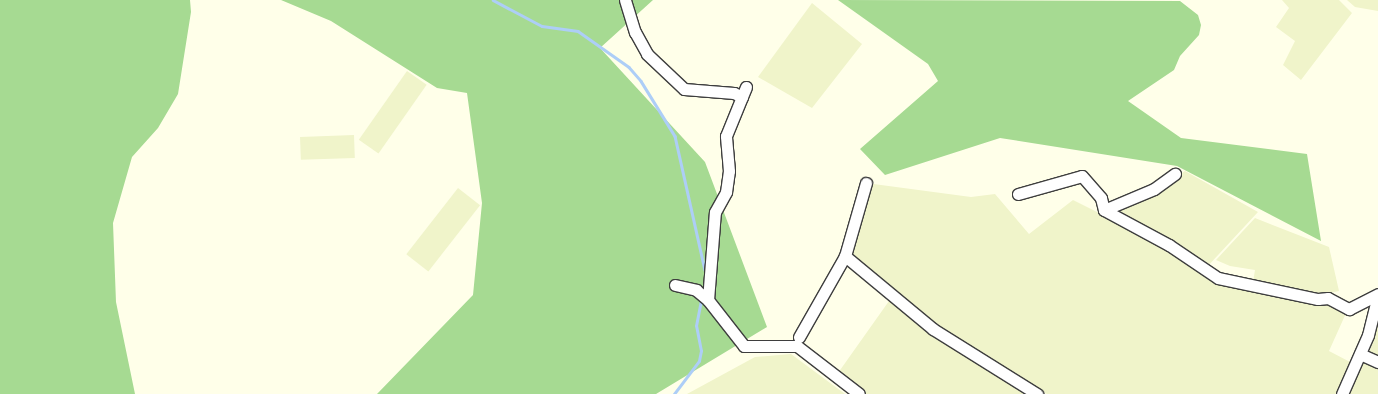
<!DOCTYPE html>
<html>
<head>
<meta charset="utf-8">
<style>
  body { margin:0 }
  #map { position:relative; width:1378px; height:394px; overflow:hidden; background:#ffffe9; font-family:Merriweather,serif }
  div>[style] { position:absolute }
  .farmland>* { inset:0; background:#f0f4ca; transform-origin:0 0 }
  .forest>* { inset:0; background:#a6da92 }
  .stream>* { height:2.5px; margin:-1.25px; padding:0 1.25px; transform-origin:1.25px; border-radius:1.25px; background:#adcef7 }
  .roads { filter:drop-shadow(1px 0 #3e3e3e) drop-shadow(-1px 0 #3e3e3e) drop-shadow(0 1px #3e3e3e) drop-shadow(0 -1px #3e3e3e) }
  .minor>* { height:11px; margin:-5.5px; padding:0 5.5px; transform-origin:5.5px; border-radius:5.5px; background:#fff }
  span { translate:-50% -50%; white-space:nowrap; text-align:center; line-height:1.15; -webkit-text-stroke:5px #fff; paint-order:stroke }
</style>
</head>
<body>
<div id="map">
  <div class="farmland">
    <div style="clip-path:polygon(1282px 0,1339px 0,1352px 13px,1301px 80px,1283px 65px,1295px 41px,1276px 27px,1289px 8px)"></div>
    <div style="clip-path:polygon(1347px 0,1378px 0,1378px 11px,1355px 7px)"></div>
    <div style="clip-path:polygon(812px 3px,862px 44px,812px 108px,758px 77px)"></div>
    <div style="left:407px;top:71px;width:24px;height:84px;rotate:35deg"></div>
    <div style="left:354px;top:135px;width:23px;height:54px;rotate:88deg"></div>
    <div style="clip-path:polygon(1185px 171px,1258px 212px,1206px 268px,1110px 211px,1150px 195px)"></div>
    <div style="clip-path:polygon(866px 183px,971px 197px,995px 194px,1029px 234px,1073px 200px,1171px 249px,1207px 277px,1238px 289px,1325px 302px,1347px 311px,1329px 351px,1352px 363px,1338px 394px,1047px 394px,945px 332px,845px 256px)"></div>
    <div style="left:458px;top:188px;width:28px;height:84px;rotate:38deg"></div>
    <div style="clip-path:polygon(1255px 218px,1329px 247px,1339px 291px,1316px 296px,1253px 282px,1255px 270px,1230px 266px,1216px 260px)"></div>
    <div style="clip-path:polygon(889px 301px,958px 352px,1031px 394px,865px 394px,838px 373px)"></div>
    <div style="clip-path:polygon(1378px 318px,1378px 357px,1369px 354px)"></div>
    <div style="clip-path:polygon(791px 354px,845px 394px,687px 394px,755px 357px)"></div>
    <div style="clip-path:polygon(1364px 361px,1378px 367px,1378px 394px,1350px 394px)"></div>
  </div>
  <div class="forest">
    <div style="clip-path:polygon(0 0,190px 0,191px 12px,178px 94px,158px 128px,132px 157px,113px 223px,116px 302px,135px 394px,0 394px)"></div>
    <div style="clip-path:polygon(281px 0,653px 0,600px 48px,705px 162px,767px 327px,656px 394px,377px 394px,473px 295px,482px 203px,467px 93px,437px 88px,331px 21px)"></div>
    <div style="clip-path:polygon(838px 0,1180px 1px,1198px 15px,1201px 25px,1199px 35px,1180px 56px,1174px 70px,1128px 101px,1181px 138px,1307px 154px,1321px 241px,1177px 166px,1000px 138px,885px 175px,860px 149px,938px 81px,928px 64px)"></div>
  </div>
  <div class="stream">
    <div style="left:493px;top:0;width:55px;rotate:28deg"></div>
    <div style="left:542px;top:26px;width:36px;rotate:8deg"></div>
    <div style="left:578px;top:31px;width:62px;rotate:35.2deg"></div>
    <div style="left:629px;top:67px;width:18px;rotate:49deg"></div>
    <div style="left:641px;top:81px;width:65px;rotate:58.3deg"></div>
    <div style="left:675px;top:136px;width:137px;rotate:77.4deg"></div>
    <div style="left:674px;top:394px;width:41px;rotate:-52.9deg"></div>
    <div style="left:699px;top:361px;width:10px;rotate:-79deg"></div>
    <div style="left:701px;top:351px;width:25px;rotate:-101deg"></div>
    <div style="left:696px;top:326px;width:26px;rotate:-79deg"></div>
  </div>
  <div class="roads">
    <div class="minor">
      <div style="left:625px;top:0;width:34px;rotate:73deg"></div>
      <div style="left:635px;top:32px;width:25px;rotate:61deg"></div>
      <div style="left:647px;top:54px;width:51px;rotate:43.4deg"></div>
      <div style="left:684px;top:89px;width:50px;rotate:4.6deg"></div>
      <div style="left:734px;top:93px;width:9px;rotate:27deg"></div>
      <div style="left:1018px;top:194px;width:66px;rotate:-15.7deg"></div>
      <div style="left:1082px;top:176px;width:29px;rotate:49deg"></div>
      <div style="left:1101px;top:198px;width:12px;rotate:76deg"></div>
      <div style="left:1104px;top:210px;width:54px;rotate:-22.8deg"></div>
      <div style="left:1154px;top:189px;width:26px;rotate:-36deg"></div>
      <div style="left:1104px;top:210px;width:74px;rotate:28.3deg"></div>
      <div style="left:1169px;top:245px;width:59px;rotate:34deg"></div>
      <div style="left:1218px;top:278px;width:102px;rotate:11.9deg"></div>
      <div style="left:1318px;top:299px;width:10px;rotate:-6deg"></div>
      <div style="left:1328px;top:298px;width:24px;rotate:28deg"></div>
      <div style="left:1349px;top:309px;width:33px;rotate:-27deg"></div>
      <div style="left:845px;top:256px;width:114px;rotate:39.7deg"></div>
      <div style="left:933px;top:329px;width:123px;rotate:32deg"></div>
      <div style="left:675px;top:285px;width:22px;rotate:13deg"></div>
      <div style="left:696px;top:290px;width:16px;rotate:40deg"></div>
      <div style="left:708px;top:300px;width:58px;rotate:52deg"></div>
      <div style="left:744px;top:346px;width:53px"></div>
      <div style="left:797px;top:346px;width:78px;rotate:37.7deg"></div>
      <div style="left:708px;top:300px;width:88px;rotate:-85.5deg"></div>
      <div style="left:715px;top:212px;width:23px;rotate:-61deg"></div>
      <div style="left:726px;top:192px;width:21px;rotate:-82deg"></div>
      <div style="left:729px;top:171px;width:35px;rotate:-95deg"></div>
      <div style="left:726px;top:136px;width:53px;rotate:-67.8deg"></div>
      <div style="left:799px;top:337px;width:93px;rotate:-60.4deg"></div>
      <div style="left:845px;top:256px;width:76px;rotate:-74deg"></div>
      <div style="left:1360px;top:354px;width:20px;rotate:24deg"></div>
      <div style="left:1342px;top:394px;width:64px;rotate:-66.2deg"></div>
      <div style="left:1368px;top:335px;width:41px;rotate:-76deg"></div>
    </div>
  </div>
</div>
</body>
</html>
